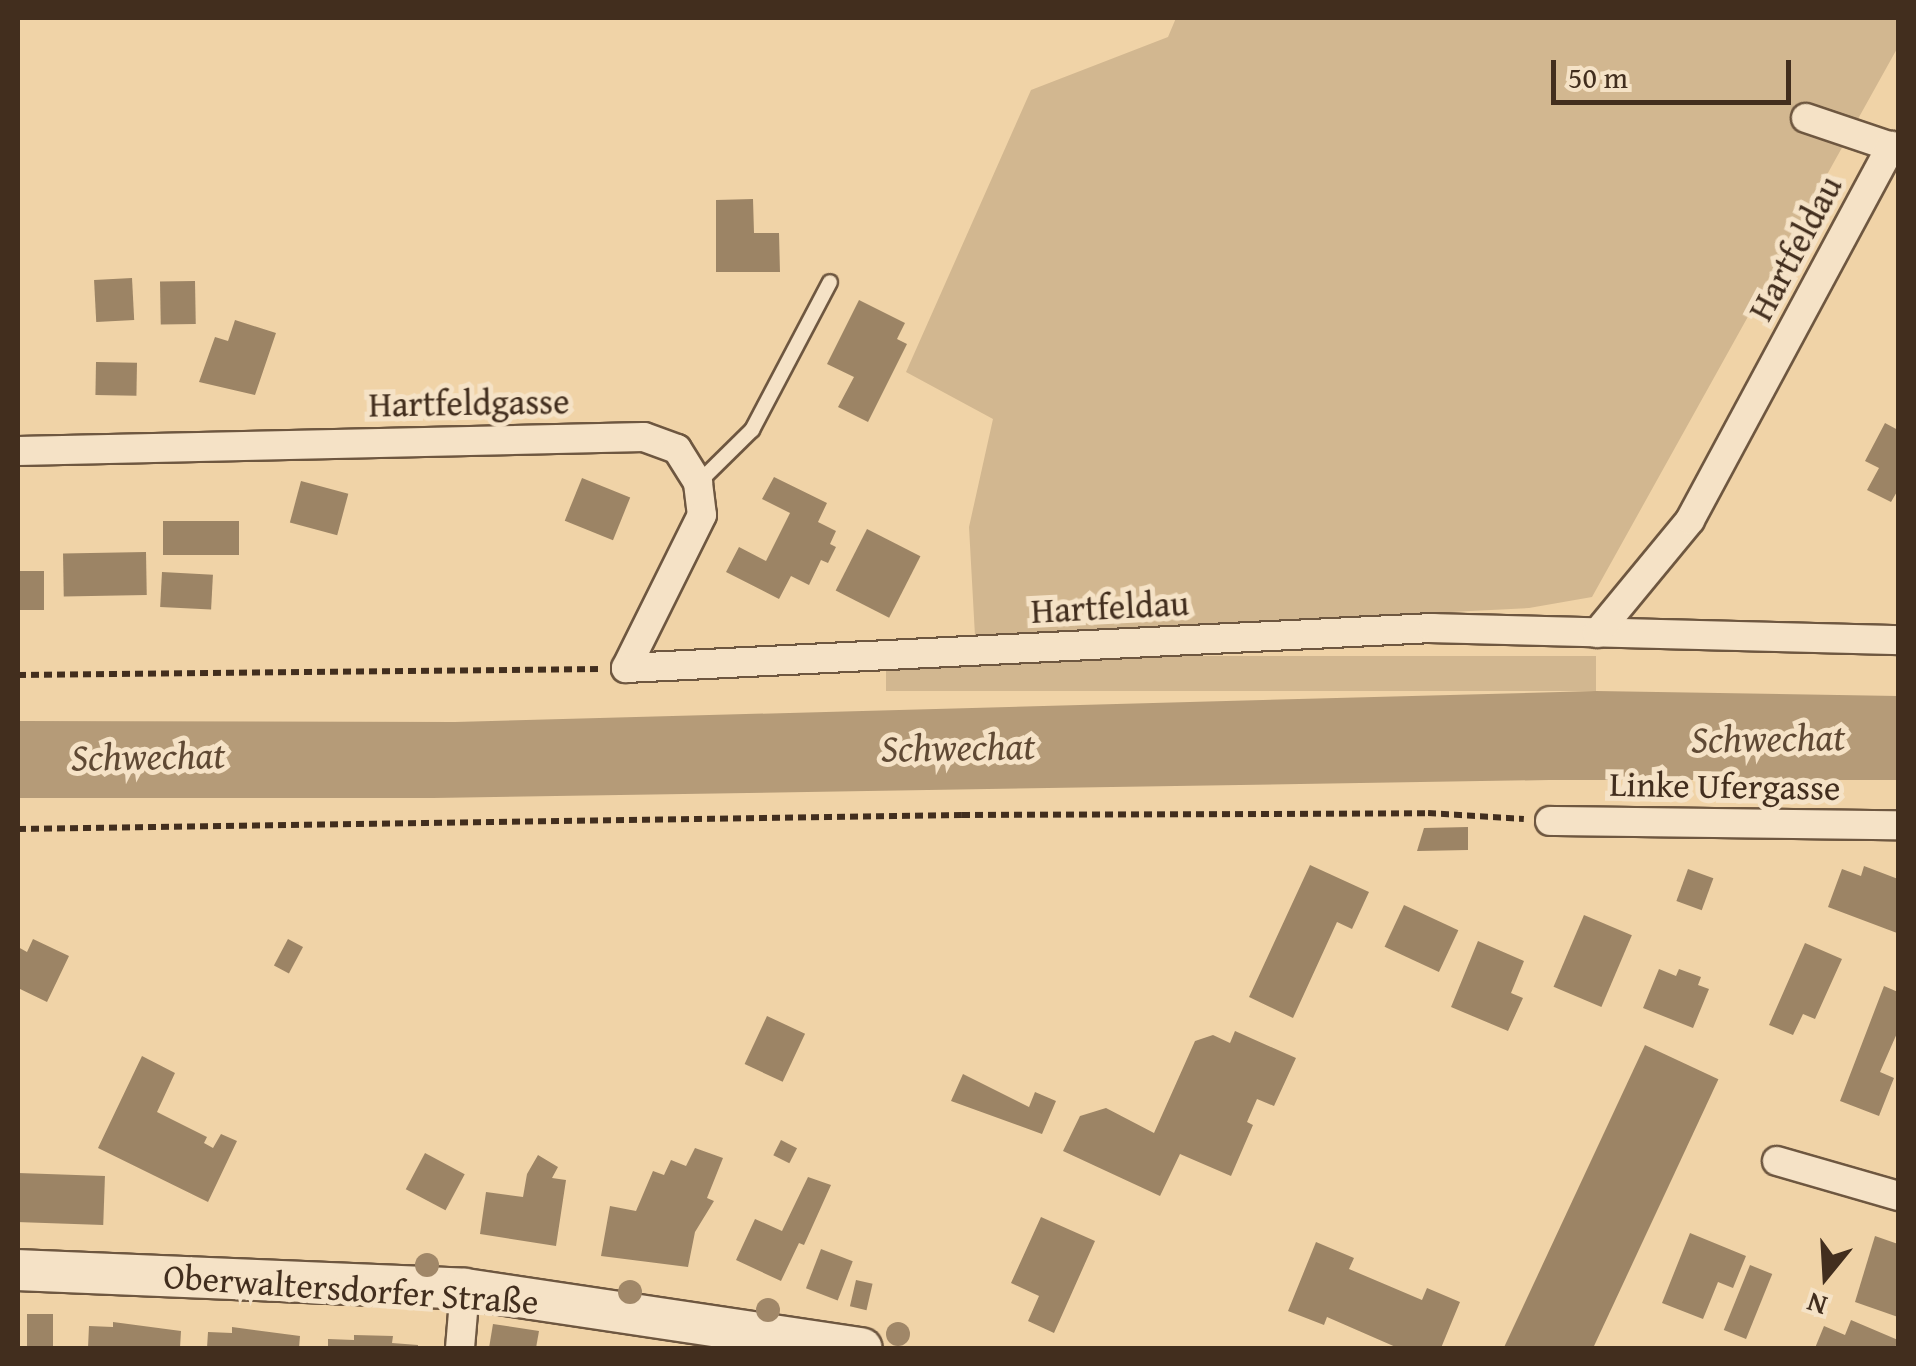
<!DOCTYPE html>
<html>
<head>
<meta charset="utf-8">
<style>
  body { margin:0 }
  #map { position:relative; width:1916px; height:1366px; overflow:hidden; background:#f0d3a7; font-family:"Gentium Book Plus",serif }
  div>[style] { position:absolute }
  .green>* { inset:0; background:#d2b790; transform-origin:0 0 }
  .water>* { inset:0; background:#b59b78 }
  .building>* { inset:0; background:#9c8465; transform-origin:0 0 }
  .path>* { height:6px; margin-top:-3px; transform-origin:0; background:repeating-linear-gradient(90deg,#422e1e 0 8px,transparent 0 13px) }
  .roads { filter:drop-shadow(2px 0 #6e5740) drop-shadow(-2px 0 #6e5740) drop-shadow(0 2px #6e5740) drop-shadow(0 -2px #6e5740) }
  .lane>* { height:14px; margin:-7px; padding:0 7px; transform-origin:7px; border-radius:7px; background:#f5e2c6 }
  .street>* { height:28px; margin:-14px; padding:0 14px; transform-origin:14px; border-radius:14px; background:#f5e2c6 }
  .secondary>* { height:40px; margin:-20px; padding:0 20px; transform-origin:20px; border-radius:20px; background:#f5e2c6 }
  .trees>* { width:24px; height:24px; margin:-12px; border-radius:50%; background:#a08768 }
  span { translate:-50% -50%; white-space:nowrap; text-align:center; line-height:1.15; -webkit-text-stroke:10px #f5e2c6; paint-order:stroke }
  .street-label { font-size:35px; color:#422e1e }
  .water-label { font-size:38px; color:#5f4934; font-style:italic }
  .frame { position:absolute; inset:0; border:20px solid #422e1e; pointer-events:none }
  .north { position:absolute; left:1776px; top:1226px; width:100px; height:100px; -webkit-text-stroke:8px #f5e2c6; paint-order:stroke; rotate:198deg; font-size:28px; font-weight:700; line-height:40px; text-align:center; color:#422e1e }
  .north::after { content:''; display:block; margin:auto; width:35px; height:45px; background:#422e1e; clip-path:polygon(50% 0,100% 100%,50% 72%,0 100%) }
  .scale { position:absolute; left:1551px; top:60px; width:240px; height:45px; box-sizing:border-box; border:5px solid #422e1e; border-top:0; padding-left:12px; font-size:30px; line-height:35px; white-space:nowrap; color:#422e1e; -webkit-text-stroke:8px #f5e2c6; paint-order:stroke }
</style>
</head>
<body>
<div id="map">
  <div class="green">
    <div style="clip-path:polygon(1176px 18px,1898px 18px,1898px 47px,1592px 597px,1529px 608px,975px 636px,969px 527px,993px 419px,906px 372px,1031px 90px,1168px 37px)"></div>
    <div style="left:1596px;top:656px;width:35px;height:710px;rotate:90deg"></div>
  </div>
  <div class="water">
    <div style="clip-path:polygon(1596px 691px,1898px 696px,1898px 780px,1549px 780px,433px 798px,18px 798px,18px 721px,455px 722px)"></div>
  </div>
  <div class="building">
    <div style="clip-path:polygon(753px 199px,754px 233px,779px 233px,780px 272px,716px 272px,716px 200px)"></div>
    <div style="left:132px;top:278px;width:42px;height:38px;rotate:87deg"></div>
    <div style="left:195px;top:281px;width:43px;height:35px;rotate:89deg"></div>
    <div style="clip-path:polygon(859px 300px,905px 323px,897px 339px,907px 344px,868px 422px,838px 407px,854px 377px,827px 364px)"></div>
    <div style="clip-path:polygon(235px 320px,276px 333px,255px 395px,199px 382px,215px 337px,228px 341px)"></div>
    <div style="left:96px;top:362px;width:41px;height:33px;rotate:1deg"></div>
    <div style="clip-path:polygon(1885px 423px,1898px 430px,1898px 490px,1891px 502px,1867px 490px,1879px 468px,1865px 461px)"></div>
    <div style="clip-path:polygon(774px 477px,827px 503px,818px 522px,836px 531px,830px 544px,836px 547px,828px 563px,821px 560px,809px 585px,791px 576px,779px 599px,726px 572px,739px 547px,766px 561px,790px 513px,762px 499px)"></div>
    <div style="left:582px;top:478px;width:52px;height:46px;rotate:22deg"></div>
    <div style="left:301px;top:481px;width:49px;height:43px;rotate:15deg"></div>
    <div style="left:163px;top:521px;width:76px;height:34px"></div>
    <div style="left:867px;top:529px;width:60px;height:69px;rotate:27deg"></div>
    <div style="left:146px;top:552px;width:43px;height:83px;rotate:89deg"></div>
    <div style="left:18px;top:571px;width:26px;height:39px"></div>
    <div style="left:162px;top:572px;width:51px;height:35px;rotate:3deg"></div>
    <div style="clip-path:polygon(1468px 827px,1468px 850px,1417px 851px,1424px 828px)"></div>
    <div style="clip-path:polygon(1310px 865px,1369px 892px,1352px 929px,1337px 922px,1293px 1018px,1249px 997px)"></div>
    <div style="clip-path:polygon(1864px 866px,1898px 879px,1897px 933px,1828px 907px,1842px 869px,1861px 876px)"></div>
    <div style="left:1688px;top:869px;width:27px;height:34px;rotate:20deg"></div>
    <div style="left:1404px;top:905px;width:60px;height:46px;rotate:25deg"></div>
    <div style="left:1584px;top:915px;width:52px;height:78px;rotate:23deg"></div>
    <div style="clip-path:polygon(33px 939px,69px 956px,47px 1002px,18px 988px,18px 947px,27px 952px)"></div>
    <div style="left:288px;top:939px;width:17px;height:30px;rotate:28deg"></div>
    <div style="clip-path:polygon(1478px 941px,1524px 961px,1511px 993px,1523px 998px,1508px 1031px,1451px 1007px)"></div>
    <div style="clip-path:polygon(1805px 943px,1842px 959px,1815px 1019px,1803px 1014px,1793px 1035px,1769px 1025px)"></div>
    <div style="clip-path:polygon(1659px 969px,1676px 976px,1679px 969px,1701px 977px,1698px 985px,1709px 989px,1693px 1028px,1643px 1008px)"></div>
    <div style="clip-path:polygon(1884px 986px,1898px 992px,1898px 1031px,1880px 1072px,1894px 1078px,1879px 1116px,1840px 1101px)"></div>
    <div style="left:767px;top:1016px;width:42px;height:53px;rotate:25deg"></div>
    <div style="clip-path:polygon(1235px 1031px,1296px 1058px,1274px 1106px,1257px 1099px,1247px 1122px,1253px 1125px,1231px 1176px,1180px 1154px,1160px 1196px,1063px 1151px,1080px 1116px,1106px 1108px,1154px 1133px,1195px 1041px,1213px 1035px,1230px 1043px)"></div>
    <div style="left:1645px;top:1045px;width:81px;height:333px;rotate:25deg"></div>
    <div style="clip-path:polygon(142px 1056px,175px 1073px,157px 1112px,207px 1137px,204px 1143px,213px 1148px,221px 1134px,237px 1141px,208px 1202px,98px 1148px)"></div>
    <div style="clip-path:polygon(963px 1074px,1029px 1107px,1035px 1092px,1056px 1101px,1042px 1134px,951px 1101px)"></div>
    <div style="left:781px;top:1140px;width:18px;height:17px;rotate:27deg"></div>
    <div style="clip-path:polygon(695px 1148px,723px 1158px,707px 1198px,714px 1201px,695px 1232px,688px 1267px,601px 1256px,610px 1206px,636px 1211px,653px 1171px,664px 1175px,671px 1160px,686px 1166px)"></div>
    <div style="left:425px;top:1153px;width:45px;height:41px;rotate:28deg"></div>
    <div style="clip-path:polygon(538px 1155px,558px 1167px,552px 1178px,566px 1180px,556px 1246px,480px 1234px,486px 1192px,523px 1197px,527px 1174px)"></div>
    <div style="left:18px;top:1173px;width:87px;height:49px;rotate:2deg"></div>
    <div style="clip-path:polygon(808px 1177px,831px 1185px,804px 1245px,799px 1243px,781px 1281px,736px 1260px,755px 1219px,782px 1231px)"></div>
    <div style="clip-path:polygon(1041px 1217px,1095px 1241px,1054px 1333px,1028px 1321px,1039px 1296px,1011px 1283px)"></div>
    <div style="clip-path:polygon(1690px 1233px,1746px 1256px,1733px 1288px,1718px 1282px,1703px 1319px,1662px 1303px)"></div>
    <div style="clip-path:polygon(1875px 1236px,1898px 1244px,1898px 1317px,1855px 1302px)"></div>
    <div style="clip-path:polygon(1316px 1242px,1354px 1258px,1349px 1269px,1422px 1300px,1427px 1288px,1460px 1302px,1441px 1348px,1398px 1348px,1327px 1317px,1324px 1325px,1288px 1311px)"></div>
    <div style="left:821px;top:1249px;width:34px;height:42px;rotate:21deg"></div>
    <div style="left:1750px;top:1265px;width:24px;height:70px;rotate:22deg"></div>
    <div style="left:856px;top:1280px;width:17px;height:27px;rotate:13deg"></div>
    <div style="left:27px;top:1314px;width:26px;height:34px"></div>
    <div style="clip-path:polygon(1851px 1320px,1898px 1340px,1895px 1348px,1815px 1348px,1824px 1326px,1845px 1335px)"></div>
    <div style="clip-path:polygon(113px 1322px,181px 1331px,180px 1348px,88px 1348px,89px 1326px,113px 1327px)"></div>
    <div style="clip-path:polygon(493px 1324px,539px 1331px,536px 1348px,489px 1348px)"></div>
    <div style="clip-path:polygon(232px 1327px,300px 1336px,299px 1348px,207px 1348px,208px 1332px,232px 1333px)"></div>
    <div style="clip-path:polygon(354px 1335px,393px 1336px,392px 1343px,418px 1345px,418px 1348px,328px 1348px,328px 1339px,354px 1340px)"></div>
  </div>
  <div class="path">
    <div style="left:18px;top:675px;width:582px;rotate:-0.59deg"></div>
    <div style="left:18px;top:829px;width:944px;rotate:-0.85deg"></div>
    <div style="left:962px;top:815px;width:466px;rotate:-0.2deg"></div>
    <div style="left:1428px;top:813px;width:96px;rotate:3.6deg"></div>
  </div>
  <div class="roads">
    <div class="lane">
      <div style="left:698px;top:483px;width:76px;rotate:-44.5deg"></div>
      <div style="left:752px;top:430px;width:167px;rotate:-62.2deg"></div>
    </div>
    <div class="street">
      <div style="left:1806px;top:118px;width:97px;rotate:18.6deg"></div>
      <div style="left:18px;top:451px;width:626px;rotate:-1.28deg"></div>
      <div style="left:644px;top:437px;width:35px;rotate:20deg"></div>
      <div style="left:677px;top:449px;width:40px;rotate:58deg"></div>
      <div style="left:698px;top:483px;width:32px;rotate:83deg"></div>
      <div style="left:702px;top:515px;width:171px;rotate:116.4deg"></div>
      <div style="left:626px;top:668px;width:808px;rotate:-2.84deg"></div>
      <div style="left:1433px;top:628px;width:465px;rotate:1.5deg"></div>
      <div style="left:1597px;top:633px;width:146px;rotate:-50.5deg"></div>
      <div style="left:1690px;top:520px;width:425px;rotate:-61.7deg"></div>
      <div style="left:1550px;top:821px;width:348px;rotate:0.7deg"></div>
      <div style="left:1777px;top:1161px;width:126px;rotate:16.1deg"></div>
      <div style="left:460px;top:1348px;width:59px;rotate:-85.2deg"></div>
    </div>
    <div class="secondary">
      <div style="left:18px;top:1270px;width:447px;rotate:2.4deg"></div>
      <div style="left:465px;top:1289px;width:401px;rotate:8.5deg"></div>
    </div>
  </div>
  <div class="trees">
    <div style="left:427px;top:1265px"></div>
    <div style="left:630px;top:1292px"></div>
    <div style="left:768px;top:1310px"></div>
    <div style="left:898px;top:1334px"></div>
  </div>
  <div class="street-label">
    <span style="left:1795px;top:248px;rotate:-62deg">Hartfeldau</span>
    <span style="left:469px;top:403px;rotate:-1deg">Hartfeldgasse</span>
    <span style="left:1110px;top:607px;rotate:-3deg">Hartfeldau</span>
    <span style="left:1725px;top:786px;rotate:1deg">Linke Ufergasse</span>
    <span style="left:351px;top:1289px;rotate:4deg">Oberwaltersdorfer Straße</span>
  </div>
  <div class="water-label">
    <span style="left:1768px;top:738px;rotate:-1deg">Schwechat</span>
    <span style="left:958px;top:747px;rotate:-1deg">Schwechat</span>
    <span style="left:148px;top:756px;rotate:-1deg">Schwechat</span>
  </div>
  <div class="frame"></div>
  <div class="north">N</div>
  <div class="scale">50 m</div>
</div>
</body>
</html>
